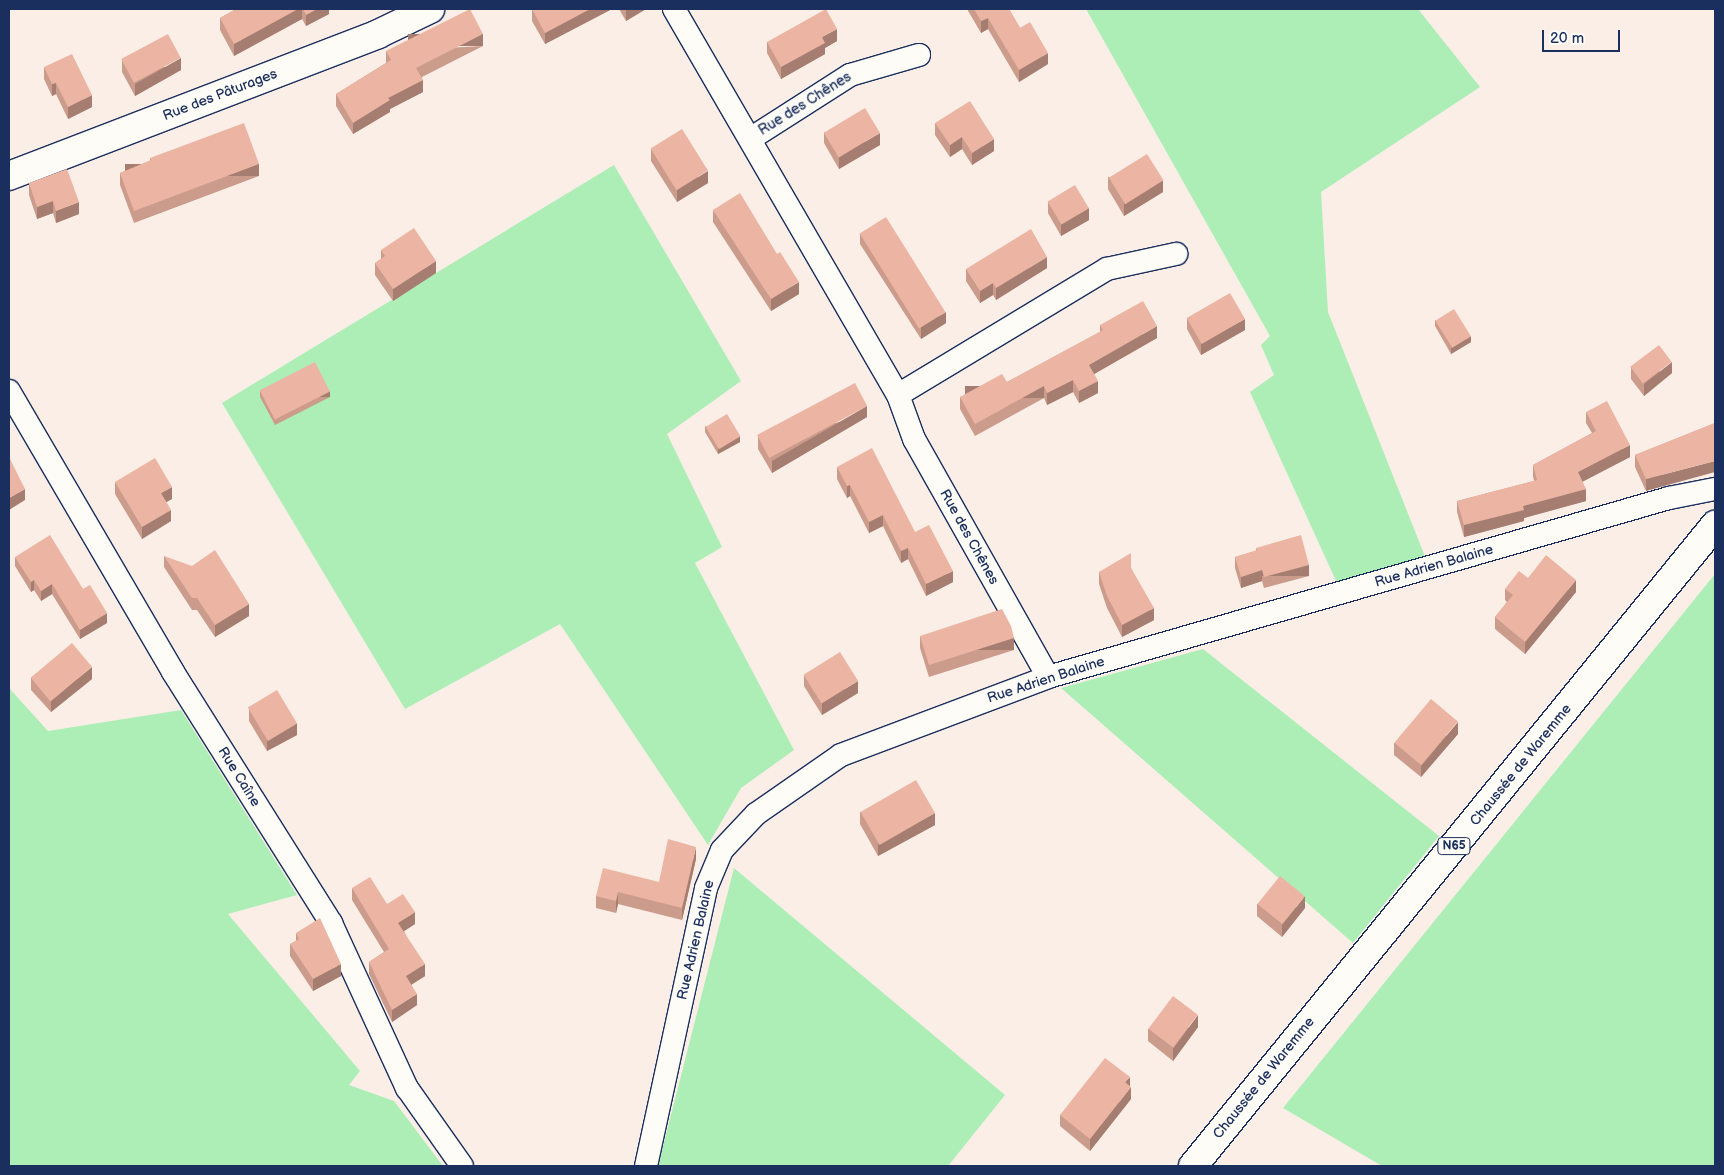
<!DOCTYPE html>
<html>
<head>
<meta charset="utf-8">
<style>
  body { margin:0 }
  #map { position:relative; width:1724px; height:1175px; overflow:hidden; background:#faeee6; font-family:"Balsamiq Sans",sans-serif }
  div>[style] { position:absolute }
  .green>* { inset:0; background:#adeeb7 }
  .roads { filter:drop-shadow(1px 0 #1b2f5e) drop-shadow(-1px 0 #1b2f5e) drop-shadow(0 1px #1b2f5e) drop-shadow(0 -1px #1b2f5e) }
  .minor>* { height:22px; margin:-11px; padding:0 11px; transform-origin:11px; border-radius:11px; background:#fdfcf7 }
  .tertiary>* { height:28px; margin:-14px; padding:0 14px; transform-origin:14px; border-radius:14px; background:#fdfcf7 }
  .primary>* { height:28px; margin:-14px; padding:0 14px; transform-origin:14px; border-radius:14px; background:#fdfcf7 }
  .wall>* { inset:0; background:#cb9b8b }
  .shaded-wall>* { inset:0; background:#a57e71; transform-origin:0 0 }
  .building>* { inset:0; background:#ecb4a2; transform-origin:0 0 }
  span { translate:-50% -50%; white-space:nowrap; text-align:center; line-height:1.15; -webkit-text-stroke:5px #fdfcf7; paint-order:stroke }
  .shield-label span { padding:1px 4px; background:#fdfcf7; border:1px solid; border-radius:4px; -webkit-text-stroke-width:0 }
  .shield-label { font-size:12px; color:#1b2f5e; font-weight:700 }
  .street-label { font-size:14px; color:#1b2f5e }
  .frame { position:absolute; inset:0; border:10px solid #1b2f5e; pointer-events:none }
  .scale { position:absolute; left:1542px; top:30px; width:78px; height:22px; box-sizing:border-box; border:2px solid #1b2f5e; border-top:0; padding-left:6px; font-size:15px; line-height:18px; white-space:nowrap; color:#1b2f5e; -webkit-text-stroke:4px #fdfcf7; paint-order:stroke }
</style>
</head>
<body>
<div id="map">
  <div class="green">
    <div style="clip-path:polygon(1086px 9px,1418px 9px,1480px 87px,1321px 192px,1328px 312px,1426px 559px,1337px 583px,1250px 392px,1274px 375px,1261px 345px,1270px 336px)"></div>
    <div style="clip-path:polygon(614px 165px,741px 381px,667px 434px,722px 547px,695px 563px,794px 750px,741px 788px,708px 845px,560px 624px,405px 709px,222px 403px)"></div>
    <div style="clip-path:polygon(1715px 574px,1715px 1166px,1382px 1166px,1283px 1108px)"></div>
    <div style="clip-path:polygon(1203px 649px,1439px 836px,1353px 943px,1061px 688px)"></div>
    <div style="clip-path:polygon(9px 688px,48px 731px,181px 710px,297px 895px,228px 914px,360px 1071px,349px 1085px,394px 1101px,443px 1166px,9px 1166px)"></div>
    <div style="clip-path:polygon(734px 868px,1005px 1095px,948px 1166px,658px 1166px)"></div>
  </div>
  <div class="roads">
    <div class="minor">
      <div style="left:674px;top:9px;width:446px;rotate:59.9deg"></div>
      <div style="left:898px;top:395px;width:47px;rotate:70deg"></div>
      <div style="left:914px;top:439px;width:273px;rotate:60.6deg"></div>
      <div style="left:750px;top:139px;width:119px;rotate:-32.6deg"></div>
      <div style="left:850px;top:75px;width:72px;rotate:-16.2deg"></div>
      <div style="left:9px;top:391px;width:325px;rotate:59.7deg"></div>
      <div style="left:173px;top:672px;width:297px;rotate:57.8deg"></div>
      <div style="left:331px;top:923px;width:182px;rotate:65.3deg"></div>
      <div style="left:407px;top:1088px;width:95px;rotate:54.8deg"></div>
      <div style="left:898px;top:395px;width:244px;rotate:-31.1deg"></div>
      <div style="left:1107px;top:269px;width:71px;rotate:-12.3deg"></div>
      <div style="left:646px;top:1166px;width:284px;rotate:-77.8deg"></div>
      <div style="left:706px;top:888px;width:41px;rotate:-67.2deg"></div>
      <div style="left:722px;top:850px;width:50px;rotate:-46.6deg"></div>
      <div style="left:756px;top:814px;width:103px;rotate:-34.8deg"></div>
      <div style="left:841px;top:755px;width:221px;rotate:-20.6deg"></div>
      <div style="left:1048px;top:677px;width:646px;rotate:-16.08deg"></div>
      <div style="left:1669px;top:498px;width:47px;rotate:-11.1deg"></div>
    </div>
    <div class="tertiary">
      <div style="left:9px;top:176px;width:395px;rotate:-21deg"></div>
      <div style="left:378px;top:34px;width:58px;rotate:-25.7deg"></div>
    </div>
    <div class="primary">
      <div style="left:1193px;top:1166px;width:827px;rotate:-50.84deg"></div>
    </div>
  </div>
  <div class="wall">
    <div style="clip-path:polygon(236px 9px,329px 9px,329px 14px,306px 26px,302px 19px,234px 56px,220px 30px,220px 18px)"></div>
    <div style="clip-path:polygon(532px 9px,612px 9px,545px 44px,532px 21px)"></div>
    <div style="clip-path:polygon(619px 9px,646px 9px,626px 21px)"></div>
    <div style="clip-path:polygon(967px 9px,1009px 9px,1020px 28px,1048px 64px,1019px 82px,988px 29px,981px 33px)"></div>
    <div style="clip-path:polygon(837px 41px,825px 48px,825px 54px,781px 79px,767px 53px,767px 42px)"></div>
    <div style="clip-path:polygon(483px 46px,422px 77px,423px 92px,390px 109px,390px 112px,353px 134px,336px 106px,336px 94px,386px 63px,386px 51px)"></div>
    <div style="clip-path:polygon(122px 60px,181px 70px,135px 96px,122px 72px)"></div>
    <div style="clip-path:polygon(44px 67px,92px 107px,68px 119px,56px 94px,52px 96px,44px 79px)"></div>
    <div style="clip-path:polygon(935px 123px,994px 151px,972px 165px,962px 149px,950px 157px,935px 135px)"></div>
    <div style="clip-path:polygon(824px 132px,880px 145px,839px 169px,824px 143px)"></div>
    <div style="clip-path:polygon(651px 149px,708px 183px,677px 202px,651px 161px)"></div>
    <div style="clip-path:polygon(150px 158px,259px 176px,134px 223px,120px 185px,120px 173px,150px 161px)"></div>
    <div style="clip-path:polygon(1108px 177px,1163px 192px,1124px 216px,1108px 189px)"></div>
    <div style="clip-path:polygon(29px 183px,79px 214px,56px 223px,53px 213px,37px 219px,29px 195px)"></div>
    <div style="clip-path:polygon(1048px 202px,1089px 220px,1061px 236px,1048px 213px)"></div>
    <div style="clip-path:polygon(713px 210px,799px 294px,771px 311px,713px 222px)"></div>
    <div style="clip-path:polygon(860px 233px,946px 323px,921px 339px,860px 244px)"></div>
    <div style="clip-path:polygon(381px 250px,436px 273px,393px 301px,375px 275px,375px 263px,381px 259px)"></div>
    <div style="clip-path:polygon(1047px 268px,996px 300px,993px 295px,980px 303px,966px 281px,966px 269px)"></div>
    <div style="clip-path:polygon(1187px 318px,1245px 330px,1201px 355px,1187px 329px)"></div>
    <div style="clip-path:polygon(1435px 320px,1471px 342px,1451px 354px,1435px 326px)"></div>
    <div style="clip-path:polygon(1100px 325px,1157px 338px,1094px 374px,1098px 393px,1079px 403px,1073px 392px,1047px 405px,1044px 398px,975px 436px,960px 409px,960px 397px,1007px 382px,1100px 332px)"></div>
    <div style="clip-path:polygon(1631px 367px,1672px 373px,1644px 396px,1631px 379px)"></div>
    <div style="clip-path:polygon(260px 391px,330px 397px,275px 425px,260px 397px)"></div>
    <div style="clip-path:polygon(1586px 412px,1630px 457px,1582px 482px,1586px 501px,1524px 518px,1524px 521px,1464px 537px,1457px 512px,1457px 501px,1534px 481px,1533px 476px,1533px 465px,1592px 433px,1586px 423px)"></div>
    <div style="clip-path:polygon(867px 417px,772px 473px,758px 449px,758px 437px)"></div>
    <div style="clip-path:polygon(1715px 423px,1646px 491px,1635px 467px,1635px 455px)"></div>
    <div style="clip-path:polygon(705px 426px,740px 442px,718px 454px,705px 432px)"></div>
    <div style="clip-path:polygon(837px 467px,915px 532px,953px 582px,926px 596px,908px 559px,901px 563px,883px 526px,869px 533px,850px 496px,847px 498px,837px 479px)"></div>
    <div style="clip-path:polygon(115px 482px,172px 499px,166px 502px,171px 521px,142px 539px,115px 494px)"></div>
    <div style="clip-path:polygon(1256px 548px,1309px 576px,1264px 588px,1262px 581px,1241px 588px,1235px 568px,1235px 557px,1256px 551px)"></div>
    <div style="clip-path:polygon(164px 556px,249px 616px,215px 637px,197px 610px,192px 610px,164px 567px)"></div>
    <div style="clip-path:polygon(15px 557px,83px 589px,107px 623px,80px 639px,52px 594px,41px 601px,34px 590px,31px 592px,15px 566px)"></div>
    <div style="clip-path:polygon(1131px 568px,1154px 620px,1122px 637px,1107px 608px,1099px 584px,1099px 572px)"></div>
    <div style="clip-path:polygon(1528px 578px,1576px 592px,1525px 654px,1495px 629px,1495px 617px,1507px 602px,1505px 600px,1505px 589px)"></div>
    <div style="clip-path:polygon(920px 636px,1014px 650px,929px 677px,920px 648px)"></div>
    <div style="clip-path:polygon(804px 675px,858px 693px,822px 715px,804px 686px)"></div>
    <div style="clip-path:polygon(31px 678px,92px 679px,51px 712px,31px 690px)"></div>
    <div style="clip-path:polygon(249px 709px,297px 735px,267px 751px,249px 721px)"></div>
    <div style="clip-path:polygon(1458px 734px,1421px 777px,1394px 755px,1394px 743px)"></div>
    <div style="clip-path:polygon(860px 812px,935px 825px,878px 856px,860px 824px)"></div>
    <div style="clip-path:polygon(696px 859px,682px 920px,618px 904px,616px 913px,596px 908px,596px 896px,659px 882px)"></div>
    <div style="clip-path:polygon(352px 888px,387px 904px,415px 924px,404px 931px,425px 976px,411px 985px,417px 1005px,392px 1022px,369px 974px,369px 962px,384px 952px,352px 900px)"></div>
    <div style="clip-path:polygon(1257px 904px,1305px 908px,1282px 937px,1257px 916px)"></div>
    <div style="clip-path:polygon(296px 933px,341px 976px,313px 991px,290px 956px,290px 944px,296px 941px)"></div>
    <div style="clip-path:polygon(1198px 1027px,1173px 1061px,1148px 1041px,1148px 1029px)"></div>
    <div style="clip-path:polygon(1131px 1099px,1090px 1151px,1060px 1126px,1060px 1115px)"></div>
  </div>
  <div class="shaded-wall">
    <div style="clip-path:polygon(298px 9px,302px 9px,302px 19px,234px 56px,234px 44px)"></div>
    <div style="clip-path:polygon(317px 9px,329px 9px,329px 14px,306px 26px,306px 15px)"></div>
    <div style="clip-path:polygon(590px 9px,612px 9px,545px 44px,545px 33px)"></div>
    <div style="clip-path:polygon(626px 9px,646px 9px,626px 21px)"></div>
    <div style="clip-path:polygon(988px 18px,988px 29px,981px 33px,981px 21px)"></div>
    <div style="clip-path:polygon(837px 29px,837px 41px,825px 48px,825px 54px,781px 79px,781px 67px,822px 37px)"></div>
    <div style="left:483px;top:34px;width:12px;height:75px;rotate:90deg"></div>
    <div style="clip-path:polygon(1048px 53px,1048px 64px,1019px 82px,1019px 70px)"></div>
    <div style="clip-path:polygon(181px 58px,181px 70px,135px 96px,135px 84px)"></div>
    <div style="clip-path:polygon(423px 80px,423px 92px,390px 109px,390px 112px,353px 134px,353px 123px,388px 98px)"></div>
    <div style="clip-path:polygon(56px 83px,56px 94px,52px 96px,52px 84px)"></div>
    <div style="clip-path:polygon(92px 95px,92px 107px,68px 119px,68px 107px)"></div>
    <div style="clip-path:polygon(880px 133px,880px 145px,839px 169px,839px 157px)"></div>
    <div style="clip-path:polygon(962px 137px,962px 149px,950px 157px,950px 145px)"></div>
    <div style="clip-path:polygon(994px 139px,994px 151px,972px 165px,972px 153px)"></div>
    <div style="left:259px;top:164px;width:12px;height:134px;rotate:90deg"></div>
    <div style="clip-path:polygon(708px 171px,708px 183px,677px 202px,677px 190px)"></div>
    <div style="clip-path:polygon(1163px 180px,1163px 192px,1124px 216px,1124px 204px)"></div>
    <div style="clip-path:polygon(53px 201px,53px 213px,37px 219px,37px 207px)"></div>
    <div style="clip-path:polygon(79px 202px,79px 214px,56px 223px,56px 211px)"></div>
    <div style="clip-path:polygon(1089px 208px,1089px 220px,1061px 236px,1061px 224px)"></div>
    <div style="clip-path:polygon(1047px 257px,1047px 268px,996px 300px,996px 288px)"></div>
    <div style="clip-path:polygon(436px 261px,436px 273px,393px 301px,393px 289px)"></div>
    <div style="clip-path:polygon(799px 282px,799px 294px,771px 311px,771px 299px)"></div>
    <div style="clip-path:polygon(993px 283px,993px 295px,980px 303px,980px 291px)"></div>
    <div style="clip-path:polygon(946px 312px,946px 323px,921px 339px,921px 327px)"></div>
    <div style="clip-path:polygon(1245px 319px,1245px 330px,1201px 355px,1201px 343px)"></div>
    <div style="clip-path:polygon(1157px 326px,1157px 338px,1089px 377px,1089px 365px)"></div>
    <div style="clip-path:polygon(1471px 336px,1471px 342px,1451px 354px,1451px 348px)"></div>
    <div style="clip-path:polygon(1672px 362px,1672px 373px,1644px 396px,1644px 384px)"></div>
    <div style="clip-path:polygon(1073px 380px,1073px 392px,1047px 405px,1047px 393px)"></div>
    <div style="clip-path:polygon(1098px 381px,1098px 393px,1079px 403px,1079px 391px)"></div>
    <div style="left:1044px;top:386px;width:12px;height:79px;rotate:90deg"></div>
    <div style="left:330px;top:391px;width:6px;height:62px;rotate:90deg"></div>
    <div style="clip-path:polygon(867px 406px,867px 417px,772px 473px,772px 461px)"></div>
    <div style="clip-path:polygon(740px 436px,740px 442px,718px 454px,718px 448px)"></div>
    <div style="clip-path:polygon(1630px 445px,1630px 457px,1578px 484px,1578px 472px)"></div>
    <div style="clip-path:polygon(1715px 461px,1715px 472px,1646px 491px,1646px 479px)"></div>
    <div style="clip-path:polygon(850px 485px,850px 496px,847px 498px,847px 486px)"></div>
    <div style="clip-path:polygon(172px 487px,172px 499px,161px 505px,161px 493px)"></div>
    <div style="clip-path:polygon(25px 489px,25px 500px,9px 510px,9px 498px)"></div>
    <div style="clip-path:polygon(1586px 489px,1586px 501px,1524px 518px,1524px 521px,1464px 537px,1464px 525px,1523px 506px)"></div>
    <div style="clip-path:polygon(171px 510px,171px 521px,142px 539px,142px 527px)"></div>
    <div style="clip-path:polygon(883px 515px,883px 526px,869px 533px,869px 522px)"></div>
    <div style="clip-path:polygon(908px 548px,908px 559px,901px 563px,901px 551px)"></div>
    <div style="left:1309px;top:565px;width:11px;height:47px;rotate:90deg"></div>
    <div style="clip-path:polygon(1262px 570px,1262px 581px,1241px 588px,1241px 577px)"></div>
    <div style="clip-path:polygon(953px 571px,953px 582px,926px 596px,926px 584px)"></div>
    <div style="clip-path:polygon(34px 580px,34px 590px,31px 592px,31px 582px)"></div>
    <div style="clip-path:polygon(1576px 580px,1576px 592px,1525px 654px,1525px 642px)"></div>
    <div style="clip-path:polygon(52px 584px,52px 594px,41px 601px,41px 591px)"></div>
    <div style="clip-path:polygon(249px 604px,249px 616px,215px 637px,215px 625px)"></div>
    <div style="clip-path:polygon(1154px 608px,1154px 620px,1122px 637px,1122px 625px)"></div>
    <div style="clip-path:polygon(107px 613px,107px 623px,80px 639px,80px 630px)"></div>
    <div style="left:1014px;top:638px;width:12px;height:89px;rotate:90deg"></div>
    <div style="clip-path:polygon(92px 667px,92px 679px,51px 712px,51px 700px)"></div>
    <div style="clip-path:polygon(858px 681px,858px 693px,822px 715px,822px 703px)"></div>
    <div style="clip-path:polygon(1458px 722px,1458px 734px,1421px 777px,1421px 766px)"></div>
    <div style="clip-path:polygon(297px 723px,297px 735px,267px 751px,267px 740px)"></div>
    <div style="clip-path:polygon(935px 813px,935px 825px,878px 856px,878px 844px)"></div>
    <div style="clip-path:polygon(696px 847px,696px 859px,682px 920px,682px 908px)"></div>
    <div style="clip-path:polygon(618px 892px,618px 904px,616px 913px,616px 901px)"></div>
    <div style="clip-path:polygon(1305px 896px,1305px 908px,1282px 937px,1282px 925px)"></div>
    <div style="clip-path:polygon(415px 912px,415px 924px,398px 935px,398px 923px)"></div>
    <div style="clip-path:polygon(341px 964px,341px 976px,313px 991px,313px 979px)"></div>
    <div style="clip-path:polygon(425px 964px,425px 976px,406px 988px,406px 976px)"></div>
    <div style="clip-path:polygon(417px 994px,417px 1005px,392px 1022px,392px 1010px)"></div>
    <div style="clip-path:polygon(1198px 1015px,1198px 1027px,1173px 1061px,1173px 1049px)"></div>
    <div style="clip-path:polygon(1130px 1077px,1130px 1089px,1125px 1082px)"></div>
    <div style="clip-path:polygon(1131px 1087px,1131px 1099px,1090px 1151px,1090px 1139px)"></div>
  </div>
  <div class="building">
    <div style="clip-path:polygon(236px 9px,298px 9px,234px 44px,220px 18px)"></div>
    <div style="clip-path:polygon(303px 9px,317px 9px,306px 15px)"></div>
    <div style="clip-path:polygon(470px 9px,483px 34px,416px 68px,423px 80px,388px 98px,390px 100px,353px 123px,336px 94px,391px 60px,386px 51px)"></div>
    <div style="clip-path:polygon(532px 9px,590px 9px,545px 33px)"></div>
    <div style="clip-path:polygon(826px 9px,837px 29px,822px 37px,825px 43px,781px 67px,767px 42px)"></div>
    <div style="clip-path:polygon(974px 9px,1009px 9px,1020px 28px,1030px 22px,1048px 53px,1019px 70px,988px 18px,981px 21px)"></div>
    <div style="left:168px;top:34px;width:27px;height:53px;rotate:62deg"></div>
    <div style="clip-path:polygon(72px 54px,92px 95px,68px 107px,56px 83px,52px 84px,44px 67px)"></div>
    <div style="clip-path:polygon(970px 101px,994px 139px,972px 153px,962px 137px,950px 145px,935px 123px)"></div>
    <div style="left:865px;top:108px;width:29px;height:48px;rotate:59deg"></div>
    <div style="clip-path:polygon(244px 123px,259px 164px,134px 211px,120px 173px,151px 160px,150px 158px)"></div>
    <div style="left:682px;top:129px;width:49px;height:37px;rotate:58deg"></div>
    <div style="left:1147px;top:154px;width:31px;height:45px;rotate:58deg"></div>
    <div style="clip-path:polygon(67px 169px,79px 202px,56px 211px,53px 201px,37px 207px,29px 183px)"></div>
    <div style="left:1075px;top:185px;width:27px;height:32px;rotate:59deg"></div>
    <div style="clip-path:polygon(740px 193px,777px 254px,780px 252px,799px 282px,771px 299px,713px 210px)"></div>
    <div style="left:886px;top:217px;width:112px;height:31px;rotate:58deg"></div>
    <div style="clip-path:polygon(414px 228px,436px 261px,393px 289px,375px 263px,385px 256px,381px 250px)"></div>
    <div style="clip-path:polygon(1031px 229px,1047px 257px,996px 288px,993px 283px,980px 291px,966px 269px)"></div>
    <div style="left:1230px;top:293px;width:30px;height:50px;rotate:60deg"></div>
    <div style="clip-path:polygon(1143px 301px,1157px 326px,1089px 365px,1098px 381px,1079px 391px,1073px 380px,1047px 393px,1044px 386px,975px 424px,960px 397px,1002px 374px,1007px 382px,1103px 330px,1100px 325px)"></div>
    <div style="left:1454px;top:309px;width:32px;height:22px;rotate:58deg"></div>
    <div style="left:1659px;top:345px;width:21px;height:36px;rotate:53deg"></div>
    <div style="left:315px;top:362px;width:33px;height:62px;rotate:63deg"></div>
    <div style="left:855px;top:383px;width:26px;height:111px;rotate:62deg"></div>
    <div style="clip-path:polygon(1607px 401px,1630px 445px,1578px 472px,1586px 489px,1523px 506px,1524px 510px,1464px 525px,1457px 501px,1537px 480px,1533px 465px,1596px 431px,1586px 412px)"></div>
    <div style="left:727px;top:414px;width:26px;height:25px;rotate:59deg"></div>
    <div style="clip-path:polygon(1715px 423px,1715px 461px,1646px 479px,1635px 455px)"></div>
    <div style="clip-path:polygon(872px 448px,915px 532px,929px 525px,953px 571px,926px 584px,908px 548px,901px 551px,883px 515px,869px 522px,850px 485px,847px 486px,837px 467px)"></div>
    <div style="clip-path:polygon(9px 457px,25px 489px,9px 498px)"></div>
    <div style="clip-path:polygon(155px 458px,172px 487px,161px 493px,171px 510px,142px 527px,115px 482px)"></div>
    <div style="clip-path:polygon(50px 535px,83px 589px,90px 585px,107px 613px,80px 630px,52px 584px,41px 591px,34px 580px,31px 582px,15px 557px)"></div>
    <div style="clip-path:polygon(1301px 535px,1309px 565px,1264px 577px,1262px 570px,1241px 577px,1235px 557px,1257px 550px,1256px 548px)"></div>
    <div style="clip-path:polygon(215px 550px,249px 604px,215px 625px,197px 598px,192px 598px,164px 556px,192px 566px)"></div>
    <div style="clip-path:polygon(1131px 553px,1131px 568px,1154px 608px,1122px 625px,1107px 596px,1099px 572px)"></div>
    <div style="clip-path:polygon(1546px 555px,1576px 580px,1525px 642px,1495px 617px,1513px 595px,1505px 589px,1519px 571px,1528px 578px)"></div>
    <div style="clip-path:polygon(1002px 609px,1011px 626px,1014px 638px,929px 665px,920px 636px)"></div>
    <div style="left:72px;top:643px;width:31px;height:54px;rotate:50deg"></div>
    <div style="left:840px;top:652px;width:34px;height:43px;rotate:58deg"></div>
    <div style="left:277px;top:690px;width:39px;height:34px;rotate:59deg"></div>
    <div style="left:1431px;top:699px;width:35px;height:57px;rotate:40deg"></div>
    <div style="left:916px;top:780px;width:38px;height:64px;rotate:60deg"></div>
    <div style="clip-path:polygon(668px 839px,696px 847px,682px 908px,618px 892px,616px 901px,596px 896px,603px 868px,659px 882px)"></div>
    <div style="left:1280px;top:876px;width:32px;height:36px;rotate:39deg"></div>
    <div style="clip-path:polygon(370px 877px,387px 904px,403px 894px,415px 912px,398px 923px,425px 964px,406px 976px,417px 994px,392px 1010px,369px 962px,389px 949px,352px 888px)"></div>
    <div style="clip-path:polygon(320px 918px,341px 964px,313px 979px,290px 944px,299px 939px,296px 933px)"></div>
    <div style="left:1173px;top:996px;width:31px;height:41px;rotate:37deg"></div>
    <div style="clip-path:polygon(1105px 1058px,1130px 1077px,1125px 1082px,1131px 1087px,1090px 1139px,1060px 1115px)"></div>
  </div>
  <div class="shield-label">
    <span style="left:1454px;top:846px">N65</span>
  </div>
  <div class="street-label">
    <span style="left:220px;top:95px;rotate:-21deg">Rue des Pâturages</span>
    <span style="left:805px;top:104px;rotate:-32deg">Rue des Chênes</span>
    <span style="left:969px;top:537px;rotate:61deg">Rue des Chênes</span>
    <span style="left:1434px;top:566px;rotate:-16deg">Rue Adrien Balaine</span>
    <span style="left:1046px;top:680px;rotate:-18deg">Rue Adrien Balaine</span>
    <span style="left:1521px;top:765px;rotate:-51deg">Chaussée de Waremme</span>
    <span style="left:239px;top:777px;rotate:58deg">Rue Caîne</span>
    <span style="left:696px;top:940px;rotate:-77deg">Rue Adrien Balaine</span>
    <span style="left:1264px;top:1078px;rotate:-51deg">Chaussée de Waremme</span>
  </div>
  <div class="frame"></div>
  <div class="scale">20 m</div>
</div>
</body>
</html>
